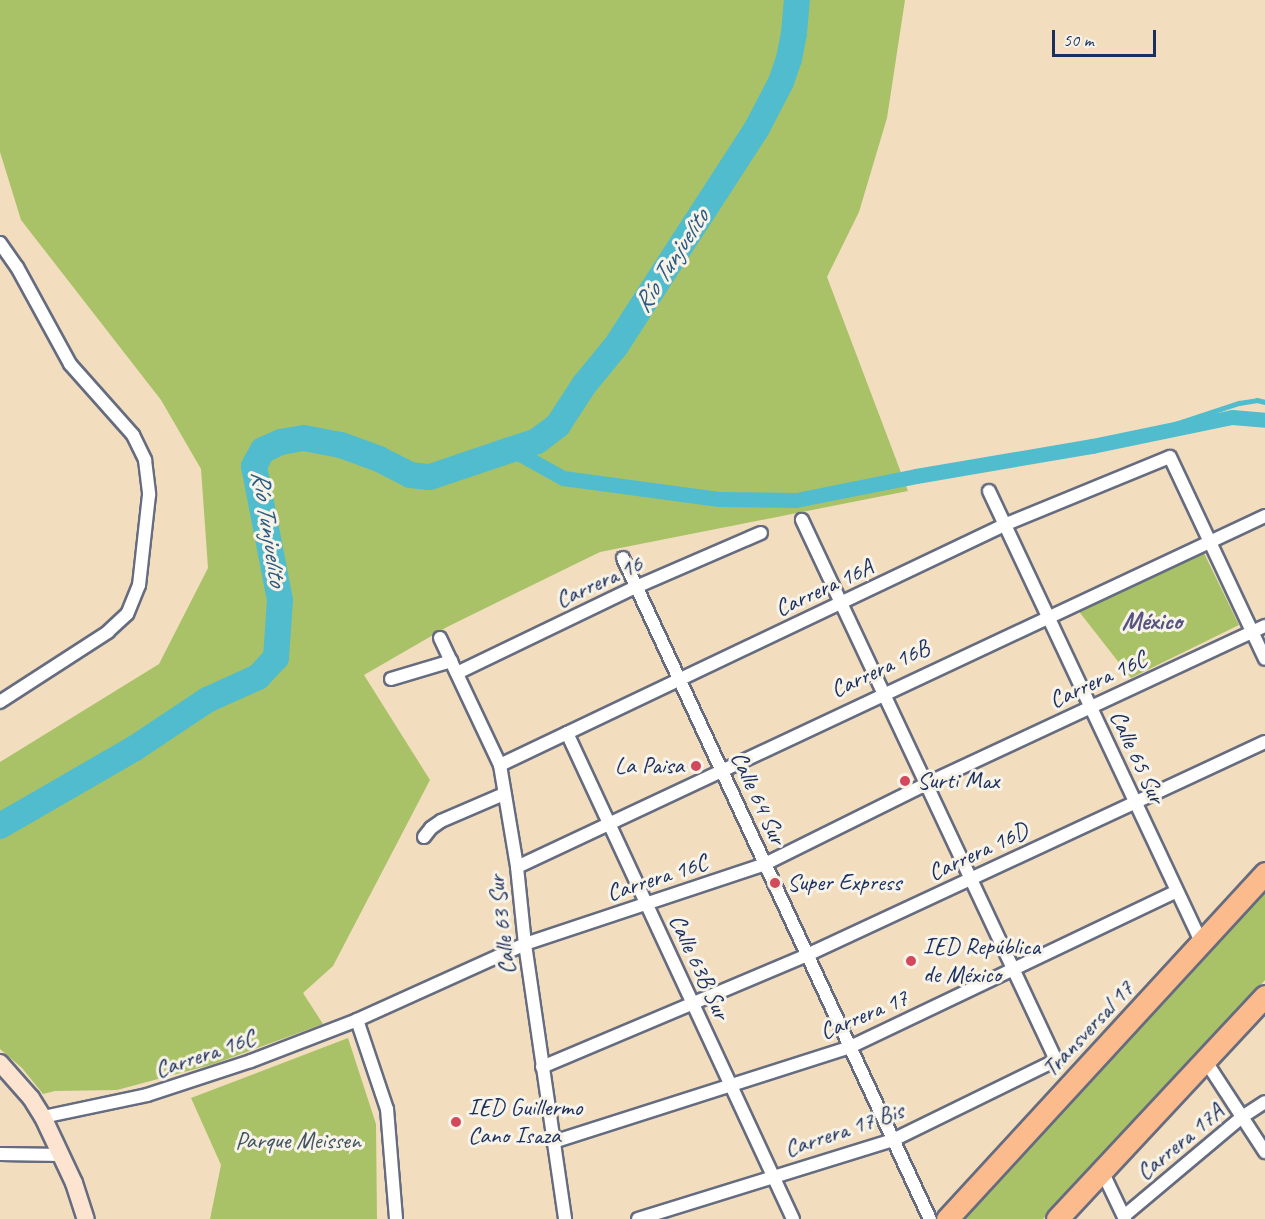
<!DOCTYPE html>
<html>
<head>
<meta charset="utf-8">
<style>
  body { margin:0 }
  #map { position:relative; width:1265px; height:1219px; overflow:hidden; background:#f2debf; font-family:Caveat,sans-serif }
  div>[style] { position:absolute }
  .green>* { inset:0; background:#aac267 }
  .stream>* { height:4.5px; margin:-2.25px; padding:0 2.25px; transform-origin:2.25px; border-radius:2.25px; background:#51bccd }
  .canal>* { height:15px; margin:-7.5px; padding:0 7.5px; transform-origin:7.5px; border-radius:7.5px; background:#51bccd }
  .river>* { height:26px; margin:-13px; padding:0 13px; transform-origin:13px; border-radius:13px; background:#51bccd }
  .roads { filter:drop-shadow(2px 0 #666c80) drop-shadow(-2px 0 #666c80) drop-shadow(0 2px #666c80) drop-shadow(0 -2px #666c80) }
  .street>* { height:12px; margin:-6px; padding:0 6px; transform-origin:6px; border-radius:6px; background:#fff }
  .secondary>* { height:16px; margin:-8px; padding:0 8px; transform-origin:8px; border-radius:8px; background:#fde4d1 }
  .highway>* { height:21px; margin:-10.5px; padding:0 10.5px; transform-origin:10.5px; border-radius:10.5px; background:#fbbb8c }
  .dots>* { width:16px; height:16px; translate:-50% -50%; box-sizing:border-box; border:3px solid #f7f3e8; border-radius:50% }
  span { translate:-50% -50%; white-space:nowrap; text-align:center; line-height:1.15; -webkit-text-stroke:6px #f7f3e8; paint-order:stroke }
  .street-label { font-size:24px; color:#1b2f5e }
  .poi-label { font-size:24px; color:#1b2f5e }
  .right { translate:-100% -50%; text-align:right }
  .left { translate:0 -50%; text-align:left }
  .park-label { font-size:24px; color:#3f5460 }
  .water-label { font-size:26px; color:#2b597f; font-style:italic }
  .neighbourhood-label { font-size:26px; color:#575382; font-weight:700 }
  .scale { position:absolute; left:1052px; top:30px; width:104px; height:27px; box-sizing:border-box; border:3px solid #1b2f5e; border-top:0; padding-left:8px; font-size:18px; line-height:21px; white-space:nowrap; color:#1b2f5e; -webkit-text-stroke:4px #f7f3e8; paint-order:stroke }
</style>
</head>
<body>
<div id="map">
  <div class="green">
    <div style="clip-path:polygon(0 0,905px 0,887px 118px,859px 212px,827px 277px,908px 491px,600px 552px,447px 627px,364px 675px,430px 780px,333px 966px,303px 993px,323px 1024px,214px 1064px,117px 1090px,55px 1091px,43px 1094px,22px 1068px,0 1049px,0 762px,159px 664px,208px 568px,201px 469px,161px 400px,21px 220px,0 152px)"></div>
    <div style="clip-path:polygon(1202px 549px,1239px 625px,1131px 678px,1077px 609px)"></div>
    <div style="clip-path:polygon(1265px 885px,1265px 980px,1244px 1005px,1043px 1219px,959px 1219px)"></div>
    <div style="clip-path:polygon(348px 1038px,376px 1124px,377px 1219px,210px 1219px,221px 1165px,191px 1098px)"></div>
  </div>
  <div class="stream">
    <div style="left:1136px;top:437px;width:108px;rotate:-18.3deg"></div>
    <div style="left:1239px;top:403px;width:18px;rotate:-9deg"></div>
    <div style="left:1257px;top:400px;width:8px;rotate:14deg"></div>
  </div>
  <div class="canal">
    <div style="left:511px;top:449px;width:60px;rotate:29.1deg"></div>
    <div style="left:563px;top:478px;width:157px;rotate:7.7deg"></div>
    <div style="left:719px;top:499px;width:77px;rotate:0.7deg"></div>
    <div style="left:796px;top:500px;width:122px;rotate:-11.3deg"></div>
    <div style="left:916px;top:476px;width:179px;rotate:-9.7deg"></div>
    <div style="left:1092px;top:446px;width:143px;rotate:-11.7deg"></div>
    <div style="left:1232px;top:417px;width:33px;rotate:5deg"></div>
  </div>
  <div class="river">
    <div style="left:0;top:826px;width:156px;rotate:-30deg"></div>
    <div style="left:135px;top:748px;width:87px;rotate:-33.7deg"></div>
    <div style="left:207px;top:700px;width:56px;rotate:-24.3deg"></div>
    <div style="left:258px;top:677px;width:26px;rotate:-47deg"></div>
    <div style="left:276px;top:658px;width:58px;rotate:-86.1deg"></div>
    <div style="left:280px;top:600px;width:136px;rotate:-101deg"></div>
    <div style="left:254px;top:466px;width:18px;rotate:-61deg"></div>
    <div style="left:263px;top:450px;width:20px;rotate:-24deg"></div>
    <div style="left:281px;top:442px;width:23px;rotate:-10deg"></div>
    <div style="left:304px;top:438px;width:38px;rotate:11deg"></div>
    <div style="left:341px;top:445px;width:40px;rotate:20.2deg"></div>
    <div style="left:379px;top:459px;width:35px;rotate:27deg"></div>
    <div style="left:410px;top:475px;width:20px;rotate:6deg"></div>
    <div style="left:430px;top:477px;width:113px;rotate:-18.6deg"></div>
    <div style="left:537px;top:441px;width:26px;rotate:-37deg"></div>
    <div style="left:558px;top:425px;width:48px;rotate:-57deg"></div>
    <div style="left:584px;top:385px;width:50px;rotate:-50.6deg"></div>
    <div style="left:616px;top:346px;width:257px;rotate:-57.1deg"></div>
    <div style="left:756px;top:130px;width:54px;rotate:-62.5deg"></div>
    <div style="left:781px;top:82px;width:24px;rotate:-71deg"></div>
    <div style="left:789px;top:59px;width:26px;rotate:-79deg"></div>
    <div style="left:794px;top:33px;width:33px;rotate:-85deg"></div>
  </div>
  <div class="roads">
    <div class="street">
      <div style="left:0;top:243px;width:29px;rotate:55deg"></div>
      <div style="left:17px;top:267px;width:111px;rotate:61.3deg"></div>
      <div style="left:70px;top:364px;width:95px;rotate:48.4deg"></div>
      <div style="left:133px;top:435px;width:28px;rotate:64deg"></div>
      <div style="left:145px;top:460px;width:35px;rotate:83deg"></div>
      <div style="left:149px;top:495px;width:91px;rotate:96.3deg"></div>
      <div style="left:139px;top:585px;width:31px;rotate:112deg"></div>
      <div style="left:127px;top:614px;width:26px;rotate:137deg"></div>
      <div style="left:108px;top:632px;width:129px;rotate:147.1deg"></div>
      <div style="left:989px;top:491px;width:500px;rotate:64.8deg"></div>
      <div style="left:623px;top:558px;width:729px;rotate:65.09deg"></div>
      <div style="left:440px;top:638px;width:140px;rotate:64.7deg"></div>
      <div style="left:500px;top:765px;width:103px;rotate:80.5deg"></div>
      <div style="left:517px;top:867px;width:77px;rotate:84.1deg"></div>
      <div style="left:525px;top:944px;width:278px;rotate:81.7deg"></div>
      <div style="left:457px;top:673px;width:199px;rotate:-25.7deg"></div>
      <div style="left:636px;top:587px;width:136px;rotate:-23.4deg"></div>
      <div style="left:391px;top:679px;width:63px;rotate:-16.7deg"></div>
      <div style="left:567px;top:733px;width:536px;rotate:65.06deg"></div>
      <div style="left:500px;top:765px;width:558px;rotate:-25.46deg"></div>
      <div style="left:1004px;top:525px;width:179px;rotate:-22.3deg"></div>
      <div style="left:1170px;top:457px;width:223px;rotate:64.8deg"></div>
      <div style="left:424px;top:837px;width:11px;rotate:-52deg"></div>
      <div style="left:431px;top:828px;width:12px;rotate:-35deg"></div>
      <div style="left:441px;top:821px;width:69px;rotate:-23.2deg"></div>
      <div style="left:517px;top:867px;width:826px;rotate:-25.14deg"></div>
      <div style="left:357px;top:1020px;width:94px;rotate:71.4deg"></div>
      <div style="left:387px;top:1109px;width:110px;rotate:85.3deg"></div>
      <div style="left:1205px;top:1060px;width:110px;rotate:56.9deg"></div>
      <div style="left:542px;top:1067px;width:288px;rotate:-22.9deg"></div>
      <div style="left:807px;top:955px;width:505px;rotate:-24.94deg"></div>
      <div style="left:43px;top:1117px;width:106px;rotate:-11.9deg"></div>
      <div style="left:147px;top:1095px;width:109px;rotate:-18.1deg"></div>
      <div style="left:251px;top:1061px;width:114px;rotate:-21.1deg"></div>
      <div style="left:357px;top:1020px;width:184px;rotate:-24.3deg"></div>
      <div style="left:525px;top:944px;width:253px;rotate:-18.4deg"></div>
      <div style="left:765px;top:864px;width:180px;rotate:-26.4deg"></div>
      <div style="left:926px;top:784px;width:374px;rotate:-25deg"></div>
      <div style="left:553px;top:1142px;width:312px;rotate:-17.7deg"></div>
      <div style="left:850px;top:1047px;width:362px;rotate:-25.5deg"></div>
      <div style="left:0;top:1154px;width:62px;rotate:0.9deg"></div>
      <div style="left:1102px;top:1171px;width:53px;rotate:64.4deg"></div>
      <div style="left:1124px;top:1216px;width:154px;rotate:-40deg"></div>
      <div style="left:1242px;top:1117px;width:27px;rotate:-33deg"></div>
      <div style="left:638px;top:1219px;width:267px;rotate:-17.2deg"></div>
      <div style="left:893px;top:1140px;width:182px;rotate:-26.1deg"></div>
      <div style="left:1056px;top:1060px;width:597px;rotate:-115.19deg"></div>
    </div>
    <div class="secondary">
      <div style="left:0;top:1063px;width:47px;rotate:48.5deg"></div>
      <div style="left:31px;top:1098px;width:22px;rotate:58deg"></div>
      <div style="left:43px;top:1117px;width:73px;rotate:64.8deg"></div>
      <div style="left:74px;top:1183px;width:38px;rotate:72deg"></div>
    </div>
    <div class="highway">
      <div style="left:947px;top:1219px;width:470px;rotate:-47.4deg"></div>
      <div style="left:1057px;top:1219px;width:305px;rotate:-47deg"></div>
    </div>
  </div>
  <div class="dots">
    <div style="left:696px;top:766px;background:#d1495b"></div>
    <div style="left:905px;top:781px;background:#d1495b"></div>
    <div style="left:775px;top:883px;background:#d1495b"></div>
    <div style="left:911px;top:961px;background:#d1495b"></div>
    <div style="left:456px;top:1122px;background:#d1495b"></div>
  </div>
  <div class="street-label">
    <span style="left:599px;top:582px;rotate:-25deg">Carrera 16</span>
    <span style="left:824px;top:588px;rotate:-25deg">Carrera 16A</span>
    <span style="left:880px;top:669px;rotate:-25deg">Carrera 16B</span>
    <span style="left:1098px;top:680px;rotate:-25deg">Carrera 16C</span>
    <span style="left:1137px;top:757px;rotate:65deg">Calle 65 Sur</span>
    <span style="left:758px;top:798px;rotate:65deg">Calle 64 Sur</span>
    <span style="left:978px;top:852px;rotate:-25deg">Carrera 16D</span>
    <span style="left:657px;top:878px;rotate:-18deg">Carrera 16C</span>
    <span style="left:502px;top:925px;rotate:-97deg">Calle 63 Sur</span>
    <span style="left:699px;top:967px;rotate:65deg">Calle 63B Sur</span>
    <span style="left:864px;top:1015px;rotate:-23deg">Carrera 17</span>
    <span style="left:1088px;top:1029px;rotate:-47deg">Transversal 17</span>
    <span style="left:205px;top:1054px;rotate:-19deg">Carrera 16C</span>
    <span style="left:844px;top:1130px;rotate:-19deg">Carrera 17 Bis</span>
    <span style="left:1180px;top:1142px;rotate:-40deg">Carrera 17A</span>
  </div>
  <div class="poi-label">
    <span class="right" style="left:684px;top:766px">La Paisa</span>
    <span class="left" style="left:917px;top:781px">Surti Max</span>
    <span class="left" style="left:787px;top:883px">Super Express</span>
    <span class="left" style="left:923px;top:961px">IED República<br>de México</span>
    <span class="left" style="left:468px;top:1122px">IED Guillermo<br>Cano Isaza</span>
  </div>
  <div class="park-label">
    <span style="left:298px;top:1141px">Parque Meissen</span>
  </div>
  <div class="water-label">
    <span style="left:671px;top:261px;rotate:-57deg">Río Tunjuelito</span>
    <span style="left:269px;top:528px;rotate:81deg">Río Tunjuelito</span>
  </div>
  <div class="neighbourhood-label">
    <span style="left:1152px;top:621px">México</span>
  </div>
  <div class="scale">50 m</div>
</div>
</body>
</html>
